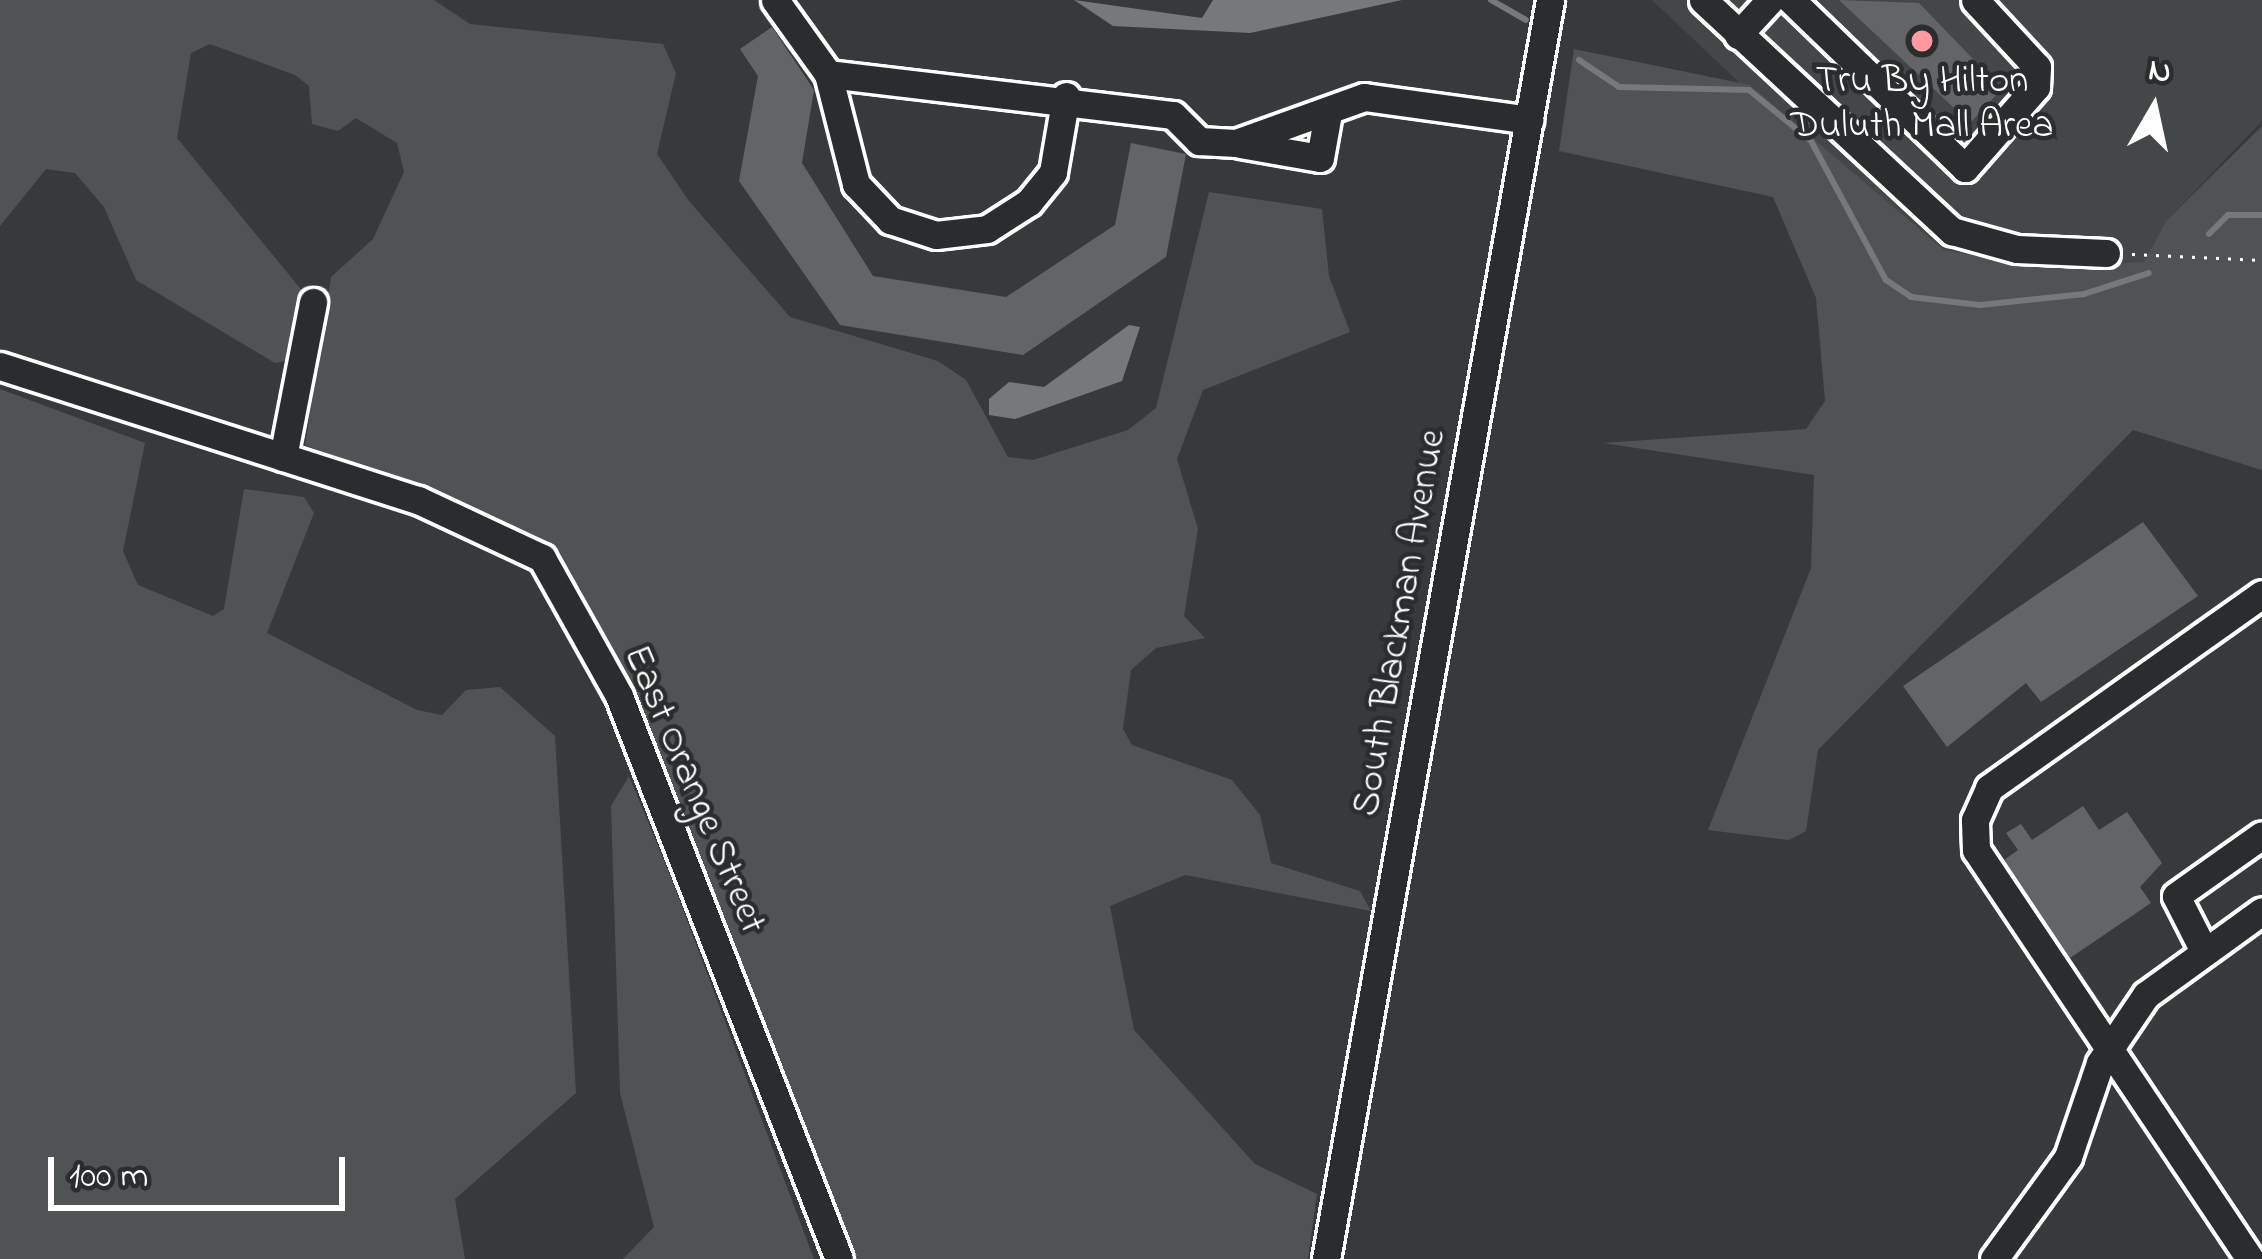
<!DOCTYPE html>
<html>
<head>
<meta charset="utf-8">
<style>
  body { margin:0 }
  #map { position:relative; width:2262px; height:1259px; overflow:hidden; background:#373a3b; font-family:"Indie Flower",sans-serif }
  div>[style] { position:absolute }
  .built>* { inset:0; background:#444748 }
  .green>* { inset:0; background:#505354 }
  .water>* { inset:0; background:#767879 }
  .stream>* { height:6px; margin:-3px; padding:0 3px; transform-origin:3px; border-radius:3px; background:#767879 }
  .building>* { inset:0; background:#636465 }
  .path>* { height:3px; margin-top:-1.5px; transform-origin:0; background:repeating-linear-gradient(90deg,#fff 0 3px,transparent 0 12px) }
  .roads { filter:drop-shadow(3px 0 #fff) drop-shadow(-3px 0 #fff) drop-shadow(0 3px #fff) drop-shadow(0 -3px #fff) }
  .minor>* { height:27px; margin:-13.5px; padding:0 13.5px; transform-origin:13.5px; border-radius:13.5px; background:#2a2d2e }
  .dots>* { width:33px; height:33px; translate:-50% -50%; box-sizing:border-box; border:6px solid #2a2d2e; border-radius:50% }
  span { translate:-50% -50%; white-space:nowrap; text-align:center; line-height:1.15; -webkit-text-stroke:9px #2a2d2e; paint-order:stroke }
  .poi-label { font-size:39px; color:#fff }
  .street-label { font-size:39px; color:#fff }
  .north { position:absolute; left:2094px; top:48px; width:120px; height:120px; -webkit-text-stroke:9px #2a2d2e; paint-order:stroke; rotate:9deg; font-size:33px; font-weight:700; line-height:48px; text-align:center; color:#fff }
  .north::after { content:''; display:block; margin:auto; width:42px; height:54px; background:#fff; clip-path:polygon(50% 0,100% 100%,50% 72%,0 100%) }
  .scale { position:absolute; left:48px; top:1157px; width:297px; height:54px; box-sizing:border-box; border:6px solid #fff; border-top:0; padding-left:15px; font-size:36px; line-height:42px; white-space:nowrap; color:#fff; -webkit-text-stroke:9px #2a2d2e; paint-order:stroke }
</style>
</head>
<body>
<div id="map">
  <div class="built">
    <div style="clip-path:polygon(1652px 0,2262px 0,2262px 121px,2167px 220px,2143px 309px,1940px 272px)"></div>
  </div>
  <div class="green">
    <div style="clip-path:polygon(0 0,434px 0,470px 24px,663px 44px,676px 73px,657px 154px,689px 201px,790px 317px,938px 361px,966px 380px,1008px 457px,1033px 460px,1128px 430px,1156px 408px,1209px 192px,1322px 209px,1329px 276px,1350px 332px,1203px 390px,1177px 459px,1198px 529px,1184px 616px,1205px 638px,1156px 648px,1131px 670px,1123px 729px,1132px 745px,1232px 780px,1260px 815px,1271px 863px,1360px 891px,1371px 911px,1185px 875px,1110px 906px,1134px 1030px,1255px 1164px,1317px 1194px,1308px 1259px,853px 1259px,693px 843px,579px 586px,496px 517px,305px 445px,331px 277px,373px 239px,404px 172px,397px 143px,356px 118px,338px 131px,312px 124px,309px 86px,295px 75px,210px 44px,191px 53px,177px 138px,304px 293px,293px 360px,275px 363px,136px 280px,104px 207px,75px 173px,46px 169px,0 226px)"></div>
    <div style="clip-path:polygon(1574px 49px,1750px 85px,1944px 250px,2047px 268px,2144px 262px,2167px 220px,2262px 126px,2262px 470px,2133px 430px,1818px 750px,1806px 831px,1789px 840px,1708px 830px,1811px 568px,1814px 475px,1603px 443px,1806px 429px,1825px 401px,1816px 298px,1773px 197px,1559px 151px)"></div>
    <div style="clip-path:polygon(0 389px,145px 443px,123px 551px,138px 585px,213px 616px,224px 609px,244px 489px,304px 497px,314px 513px,267px 633px,417px 710px,442px 715px,466px 690px,500px 687px,555px 736px,576px 1093px,455px 1199px,465px 1259px,0 1259px)"></div>
    <div style="clip-path:polygon(629px 776px,672px 880px,814px 1259px,623px 1259px,654px 1227px,620px 1093px,611px 806px)"></div>
  </div>
  <div class="water">
    <div style="clip-path:polygon(1074px 0,1202px 18px,1213px 0,1402px 0,1250px 33px,1113px 26px)"></div>
    <div style="clip-path:polygon(1129px 325px,1140px 327px,1122px 381px,1015px 419px,989px 415px,989px 399px,1009px 382px,1044px 387px)"></div>
  </div>
  <div class="stream">
    <div style="left:1491px;top:0;width:40px;rotate:29.7deg"></div>
    <div style="left:1579px;top:60px;width:48px;rotate:34deg"></div>
    <div style="left:1619px;top:87px;width:130px;rotate:1.3deg"></div>
    <div style="left:1749px;top:90px;width:80px;rotate:39.4deg"></div>
    <div style="left:1811px;top:141px;width:158px;rotate:61.7deg"></div>
    <div style="left:1886px;top:280px;width:30px;rotate:34deg"></div>
    <div style="left:1911px;top:297px;width:69px;rotate:6.6deg"></div>
    <div style="left:1980px;top:305px;width:105px;rotate:-6deg"></div>
    <div style="left:2084px;top:294px;width:68px;rotate:-17.9deg"></div>
    <div style="left:2209px;top:234px;width:27px;rotate:-45deg"></div>
    <div style="left:2228px;top:215px;width:34px"></div>
  </div>
  <div class="building">
    <div style="clip-path:polygon(1839px 0,1919px 3px,2002px 89px,1970px 123px)"></div>
    <div style="clip-path:polygon(772px 27px,814px 90px,802px 163px,873px 276px,1006px 297px,1115px 225px,1131px 143px,1186px 154px,1166px 257px,1023px 355px,840px 325px,739px 181px,758px 76px,740px 49px)"></div>
    <div style="clip-path:polygon(2143px 522px,2198px 596px,2041px 702px,2026px 683px,1947px 747px,1903px 686px)"></div>
    <div style="clip-path:polygon(2083px 806px,2099px 830px,2127px 812px,2162px 863px,2140px 887px,2151px 903px,2070px 958px,2004px 860px,2018px 850px,2006px 833px,2021px 824px,2032px 840px)"></div>
  </div>
  <div class="path">
    <div style="left:2132px;top:254px;width:130px;rotate:2.6deg"></div>
  </div>
  <div class="roads">
    <div class="minor">
      <div style="left:775px;top:0;width:91px;rotate:54.4deg"></div>
      <div style="left:828px;top:74px;width:347px;rotate:6.8deg"></div>
      <div style="left:1173px;top:115px;width:37px;rotate:45deg"></div>
      <div style="left:1199px;top:141px;width:37px;rotate:3deg"></div>
      <div style="left:1236px;top:143px;width:136px;rotate:-19.8deg"></div>
      <div style="left:1364px;top:97px;width:167px;rotate:7.9deg"></div>
      <div style="left:1703px;top:0;width:340px;rotate:42.9deg"></div>
      <div style="left:1952px;top:231px;width:67px;rotate:15.5deg"></div>
      <div style="left:2017px;top:249px;width:89px;rotate:2.6deg"></div>
      <div style="left:1791px;top:0;width:242px;rotate:44deg"></div>
      <div style="left:1965px;top:168px;width:108px;rotate:-48.8deg"></div>
      <div style="left:2036px;top:87px;width:20px;rotate:-87deg"></div>
      <div style="left:2037px;top:67px;width:91px;rotate:-132.8deg"></div>
      <div style="left:1738px;top:35px;width:47px;rotate:-47.6deg"></div>
      <div style="left:828px;top:74px;width:114px;rotate:75.7deg"></div>
      <div style="left:856px;top:184px;width:50px;rotate:46.6deg"></div>
      <div style="left:890px;top:220px;width:48px;rotate:18.1deg"></div>
      <div style="left:936px;top:235px;width:51px;rotate:-6.7deg"></div>
      <div style="left:987px;top:229px;width:50px;rotate:-32.7deg"></div>
      <div style="left:1029px;top:202px;width:38px;rotate:-51deg"></div>
      <div style="left:1053px;top:172px;width:77px;rotate:-80.3deg"></div>
      <div style="left:1240px;top:144px;width:81px;rotate:9.9deg"></div>
      <div style="left:1320px;top:158px;width:46px;rotate:-79.9deg"></div>
      <div style="left:0;top:366px;width:439px;rotate:17.8deg"></div>
      <div style="left:418px;top:500px;width:137px;rotate:25.1deg"></div>
      <div style="left:542px;top:558px;width:158px;rotate:60.8deg"></div>
      <div style="left:619px;top:696px;width:604px;rotate:68.66deg"></div>
      <div style="left:283px;top:457px;width:158px;rotate:-79deg"></div>
      <div style="left:2203px;top:949px;width:59px;rotate:-117deg"></div>
      <div style="left:2176px;top:896px;width:105px;rotate:-35.3deg"></div>
      <div style="left:1326px;top:1259px;width:1279px;rotate:-79.91deg"></div>
      <div style="left:1994px;top:1259px;width:126px;rotate:-54deg"></div>
      <div style="left:2068px;top:1157px;width:99px;rotate:-71.2deg"></div>
      <div style="left:2100px;top:1063px;width:82px;rotate:-55.9deg"></div>
      <div style="left:2146px;top:995px;width:143px;rotate:-35.9deg"></div>
      <div style="left:2250px;top:1259px;width:492px;rotate:-123.8deg"></div>
      <div style="left:1976px;top:850px;width:30px;rotate:-92deg"></div>
      <div style="left:1975px;top:820px;width:35px;rotate:-66deg"></div>
      <div style="left:1989px;top:788px;width:335px;rotate:-35.4deg"></div>
    </div>
  </div>
  <div class="dots">
    <div style="left:1922px;top:41px;background:#ff9aa2"></div>
  </div>
  <div class="poi-label">
    <span style="left:1922px;top:105px">Tru By Hilton<br>Duluth Mall Area</span>
  </div>
  <div class="street-label">
    <span style="left:1401px;top:623px;rotate:-80deg">South Blackman Avenue</span>
    <span style="left:693px;top:790px;rotate:67deg">East Orange Street</span>
  </div>
  <div class="north">N</div>
  <div class="scale">100 m</div>
</div>
</body>
</html>
